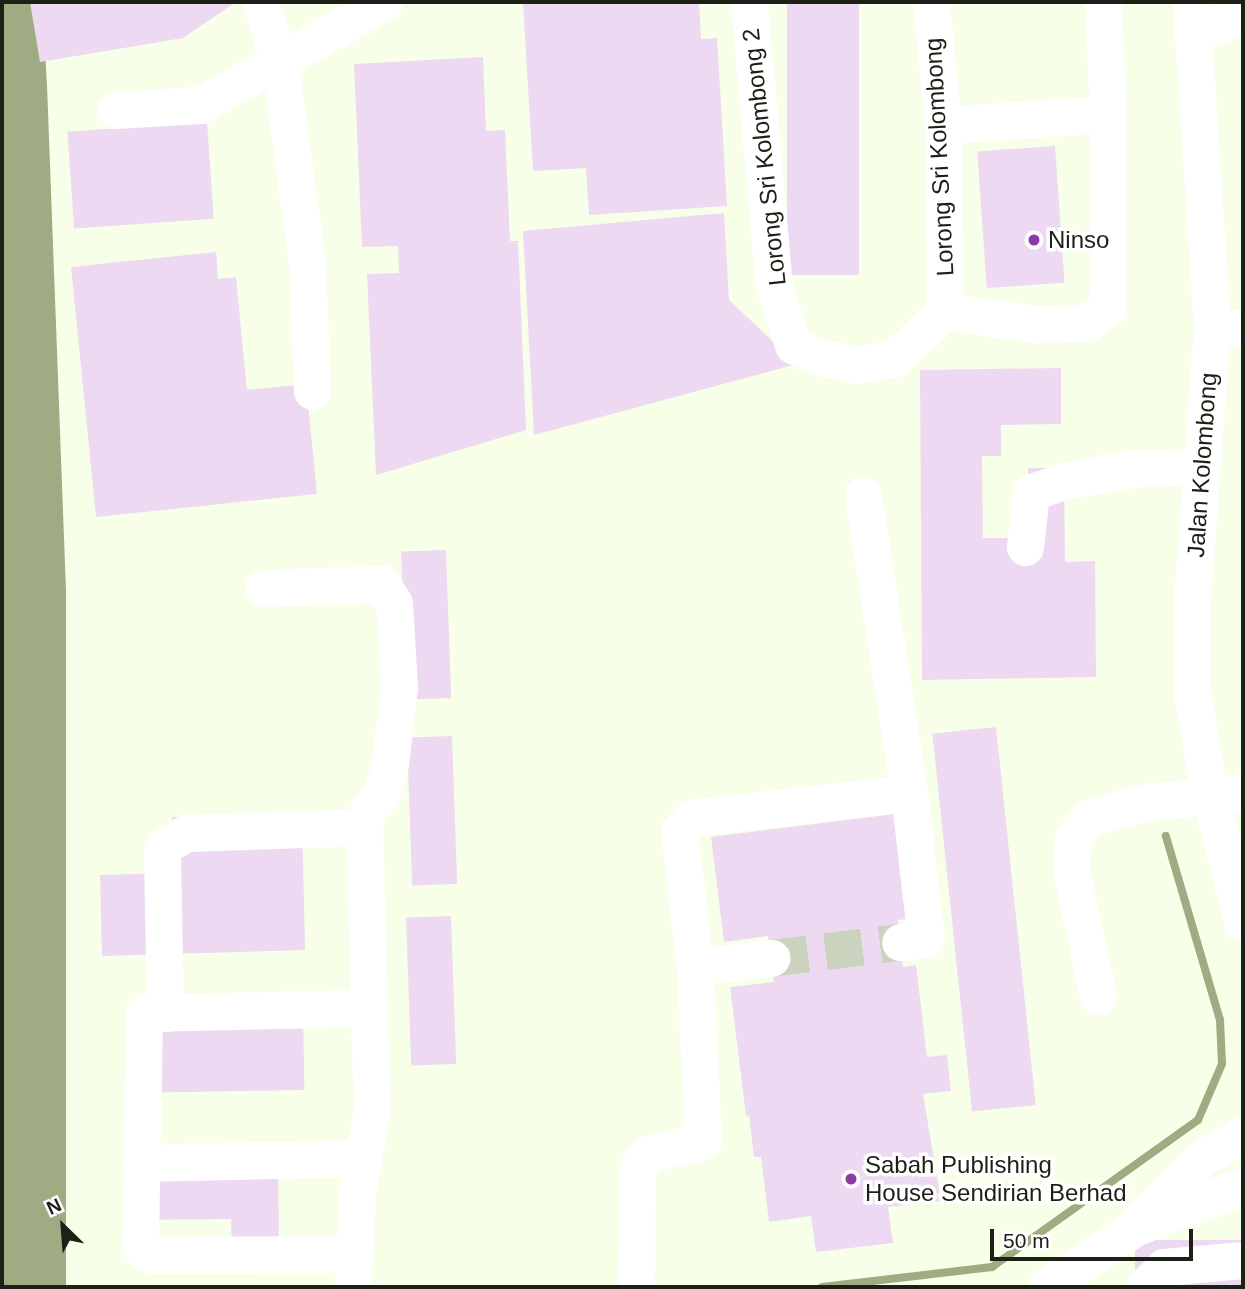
<!DOCTYPE html>
<html>
<head>
<meta charset="utf-8">
<style>
  body { margin:0 }
  #map { position:relative; width:1245px; height:1289px; overflow:hidden; background:#f7ffe8; font-family:Helvetica,sans-serif }
  div>[style] { position:absolute }
  .water>* { inset:0; background:#9fac83 }
  .stream>* { height:8px; margin:-4px; padding:0 4px; transform-origin:4px; border-radius:4px; background:#9fac83 }
  .building>* { inset:0; background:#eddaf2; transform-origin:0 0 }
  .minor-tunnel>* { height:37px; margin-top:-18.5px; transform-origin:0; background:repeating-linear-gradient(90deg,#cbd2be 0 37px,transparent 0 55px) }
  .minor>* { height:37px; margin:-18.5px; padding:0 18.5px; transform-origin:18.5px; border-radius:18.5px; background:#fff }
  .dots>* { width:19px; height:19px; translate:-50% -50%; box-sizing:border-box; border:4px solid #fff; border-radius:50% }
  span { translate:-50% -50%; white-space:nowrap; text-align:center; line-height:1.15; -webkit-text-stroke:7px #fff; paint-order:stroke }
  .street-label { font-size:24px; color:#1d2016 }
  .poi-label { font-size:24px; color:#1d2016 }
  .left { translate:0 -50%; text-align:left }
  .frame { position:absolute; inset:0; border:4px solid #1d2016; pointer-events:none }
  .north { position:absolute; left:28px; top:1191px; width:70px; height:70px; -webkit-text-stroke:5px #fff; paint-order:stroke; rotate:335deg; font-size:19px; font-weight:700; line-height:28px; text-align:center; color:#1d2016 }
  .north::after { content:''; display:block; margin:auto; width:24px; height:32px; background:#1d2016; clip-path:polygon(50% 0,100% 100%,50% 72%,0 100%) }
  .scale { position:absolute; left:990px; top:1229px; width:203px; height:32px; box-sizing:border-box; border:4px solid #1d2016; border-top:0; padding-left:9px; font-size:21px; line-height:24px; white-space:nowrap; color:#1d2016; -webkit-text-stroke:5px #fff; paint-order:stroke }
</style>
</head>
<body>
<div id="map">
  <div class="water">
    <div style="clip-path:polygon(2px 2px,42px 2px,47px 85px,66px 591px,66px 1287px,2px 1287px)"></div>
  </div>
  <div class="stream">
    <div style="left:822px;top:1287px;width:171px;rotate:-6.7deg"></div>
    <div style="left:992px;top:1267px;width:253px;rotate:-35.5deg"></div>
    <div style="left:1198px;top:1120px;width:61px;rotate:-66.8deg"></div>
    <div style="left:1222px;top:1064px;width:44px;rotate:-92.6deg"></div>
    <div style="left:1220px;top:1020px;width:192px;rotate:-106.4deg"></div>
  </div>
  <div class="building">
    <div style="clip-path:polygon(30px 2px,233px 2px,233px 4px,183px 38px,40px 62px)"></div>
    <div style="clip-path:polygon(523px 2px,699px 2px,701px 39px,717px 38px,727px 206px,589px 215px,586px 168px,533px 171px)"></div>
    <div style="left:787px;top:2px;width:72px;height:273px"></div>
    <div style="clip-path:polygon(483px 57px,486px 131px,505px 130px,510px 241px,518px 241px,526px 430px,376px 475px,367px 274px,399px 273px,398px 246px,362px 247px,354px 64px)"></div>
    <div style="left:207px;top:122px;width:97px;height:140px;rotate:86deg"></div>
    <div style="left:1055px;top:146px;width:137px;height:78px;rotate:86deg"></div>
    <div style="clip-path:polygon(724px 213px,729px 300px,797px 364px,534px 435px,523px 231px)"></div>
    <div style="clip-path:polygon(216px 252px,218px 279px,236px 277px,247px 390px,306px 384px,317px 494px,96px 517px,71px 267px)"></div>
    <div style="clip-path:polygon(1061px 368px,1061px 424px,1001px 425px,1001px 456px,982px 456px,983px 538px,1028px 538px,1028px 468px,1064px 468px,1065px 562px,1095px 561px,1096px 677px,922px 680px,920px 370px)"></div>
    <div style="left:446px;top:550px;width:148px;height:45px;rotate:88deg"></div>
    <div style="left:996px;top:727px;width:380px;height:64px;rotate:84deg"></div>
    <div style="left:452px;top:736px;width:148px;height:45px;rotate:88deg"></div>
    <div style="clip-path:polygon(302px 813px,305px 950px,102px 956px,100px 875px,173px 873px,172px 817px)"></div>
    <div style="clip-path:polygon(894px 814px,907px 919px,898px 920px,903px 967px,916px 965px,927px 1057px,947px 1055px,951px 1091px,923px 1094px,941px 1201px,888px 1207px,893px 1243px,816px 1252px,811px 1216px,769px 1222px,761px 1157px,754px 1157px,749px 1115px,746px 1116px,730px 987px,774px 982px,768px 936px,724px 942px,711px 837px)"></div>
    <div style="left:451px;top:916px;width:148px;height:45px;rotate:88deg"></div>
    <div style="left:303px;top:1007px;width:83px;height:175px;rotate:89deg"></div>
    <div style="clip-path:polygon(278px 1156px,279px 1247px,232px 1248px,231px 1219px,133px 1220px,133px 1159px)"></div>
    <div style="left:1243px;top:1240px;width:47px;height:108px;rotate:90deg"></div>
  </div>
  <div class="minor-tunnel">
    <div style="left:771px;top:958px;width:130px;rotate:-7.1deg"></div>
  </div>
  <div class="minor">
    <div style="left:261px;top:2px;width:65px;rotate:73deg"></div>
    <div style="left:280px;top:64px;width:203px;rotate:82.3deg"></div>
    <div style="left:307px;top:265px;width:126px;rotate:87.7deg"></div>
    <div style="left:749px;top:2px;width:285px;rotate:85deg"></div>
    <div style="left:774px;top:286px;width:62px;rotate:72.1deg"></div>
    <div style="left:793px;top:345px;width:29px;rotate:25deg"></div>
    <div style="left:819px;top:357px;width:38px;rotate:12deg"></div>
    <div style="left:856px;top:365px;width:40px;rotate:-10deg"></div>
    <div style="left:895px;top:358px;width:69px;rotate:-43.2deg"></div>
    <div style="left:931px;top:2px;width:124px;rotate:84.4deg"></div>
    <div style="left:943px;top:125px;width:186px;rotate:89.4deg"></div>
    <div style="left:1191px;top:2px;width:325px;rotate:86.3deg"></div>
    <div style="left:1212px;top:326px;width:274px;rotate:94.2deg"></div>
    <div style="left:1192px;top:599px;width:93px;rotate:90deg"></div>
    <div style="left:1192px;top:692px;width:102px;rotate:80.4deg"></div>
    <div style="left:1209px;top:793px;width:134px;rotate:75.3deg"></div>
    <div style="left:1193px;top:35px;width:54px;rotate:-22.8deg"></div>
    <div style="left:116px;top:110px;width:84px;rotate:-3.4deg"></div>
    <div style="left:200px;top:105px;width:211px;rotate:-29.2deg"></div>
    <div style="left:943px;top:125px;width:165px;rotate:-3.8deg"></div>
    <div style="left:945px;top:311px;width:90px;rotate:8.3deg"></div>
    <div style="left:1034px;top:324px;width:53px;rotate:-1.1deg"></div>
    <div style="left:1087px;top:323px;width:26px;rotate:-37deg"></div>
    <div style="left:1108px;top:307px;width:193px;rotate:-90deg"></div>
    <div style="left:1108px;top:114px;width:112px;rotate:-92.6deg"></div>
    <div style="left:1212px;top:326px;width:31px;rotate:6deg"></div>
    <div style="left:863px;top:495px;width:302px;rotate:81.2deg"></div>
    <div style="left:909px;top:793px;width:147px;rotate:83.4deg"></div>
    <div style="left:926px;top:939px;width:26px;rotate:173deg"></div>
    <div style="left:1025px;top:547px;width:55px;rotate:-83.8deg"></div>
    <div style="left:1031px;top:492px;width:38px;rotate:-18deg"></div>
    <div style="left:1067px;top:480px;width:70px;rotate:-9.9deg"></div>
    <div style="left:1136px;top:468px;width:67px;rotate:-0.9deg"></div>
    <div style="left:263px;top:588px;width:119px;rotate:-1.9deg"></div>
    <div style="left:382px;top:584px;width:22px;rotate:58deg"></div>
    <div style="left:394px;top:603px;width:85px;rotate:86.6deg"></div>
    <div style="left:399px;top:688px;width:76px;rotate:96.8deg"></div>
    <div style="left:390px;top:763px;width:34px;rotate:105deg"></div>
    <div style="left:381px;top:796px;width:19px;rotate:133deg"></div>
    <div style="left:368px;top:810px;width:17px;rotate:103deg"></div>
    <div style="left:364px;top:827px;width:283px;rotate:88.4deg"></div>
    <div style="left:372px;top:1110px;width:83px;rotate:100.4deg"></div>
    <div style="left:357px;top:1192px;width:95px;rotate:92.4deg"></div>
    <div style="left:695px;top:967px;width:77px;rotate:-6.8deg"></div>
    <div style="left:1098px;top:996px;width:129px;rotate:-102.1deg"></div>
    <div style="left:1071px;top:870px;width:32px;rotate:-86deg"></div>
    <div style="left:1073px;top:838px;width:25px;rotate:-53deg"></div>
    <div style="left:1088px;top:818px;width:61px;rotate:-15.2deg"></div>
    <div style="left:1147px;top:802px;width:96px;rotate:-5.4deg"></div>
    <div style="left:165px;top:1013px;width:159px;rotate:-91.1deg"></div>
    <div style="left:162px;top:854px;width:10px;rotate:-66deg"></div>
    <div style="left:166px;top:845px;width:23px;rotate:-31deg"></div>
    <div style="left:186px;top:833px;width:178px;rotate:-1.9deg"></div>
    <div style="left:140px;top:1163px;width:222px;rotate:-1.3deg"></div>
    <div style="left:1139px;top:1221px;width:89px;rotate:-45deg"></div>
    <div style="left:1202px;top:1158px;width:46px;rotate:-29.9deg"></div>
    <div style="left:354px;top:1254px;width:201px;rotate:179.7deg"></div>
    <div style="left:153px;top:1255px;width:10px;rotate:-156deg"></div>
    <div style="left:144px;top:1251px;width:9px;rotate:-117deg"></div>
    <div style="left:140px;top:1243px;width:230px;rotate:-89deg"></div>
    <div style="left:144px;top:1013px;width:225px;rotate:-1.3deg"></div>
    <div style="left:636px;top:1287px;width:118px;rotate:-89.5deg"></div>
    <div style="left:637px;top:1169px;width:18px;rotate:-56deg"></div>
    <div style="left:647px;top:1154px;width:57px;rotate:-13.1deg"></div>
    <div style="left:703px;top:1141px;width:174px;rotate:-92.6deg"></div>
    <div style="left:695px;top:967px;width:137px;rotate:-96.7deg"></div>
    <div style="left:679px;top:831px;width:18px;rotate:-47deg"></div>
    <div style="left:691px;top:818px;width:219px;rotate:-6.5deg"></div>
    <div style="left:1046px;top:1287px;width:106px;rotate:-33.8deg"></div>
    <div style="left:1134px;top:1228px;width:117px;rotate:-21.1deg"></div>
    <div style="left:1144px;top:1287px;width:28px;rotate:-45deg"></div>
    <div style="left:1164px;top:1267px;width:79px;rotate:-5.1deg"></div>
  </div>
  <div class="dots">
    <div style="left:1034px;top:240px;background:#8f39a6"></div>
    <div style="left:851px;top:1179px;background:#8f39a6"></div>
  </div>
  <div class="street-label">
    <span style="left:764px;top:157px;rotate:-96deg">Lorong Sri Kolombong 2</span>
    <span style="left:939px;top:157px;rotate:-93deg">Lorong Sri Kolombong</span>
    <span style="left:1202px;top:465px;rotate:-86deg">Jalan Kolombong</span>
  </div>
  <div class="poi-label">
    <span class="left" style="left:1048px;top:240px">Ninso</span>
    <span class="left" style="left:865px;top:1179px">Sabah Publishing<br>House Sendirian Berhad</span>
  </div>
  <div class="frame"></div>
  <div class="north">N</div>
  <div class="scale">50 m</div>
</div>
</body>
</html>
